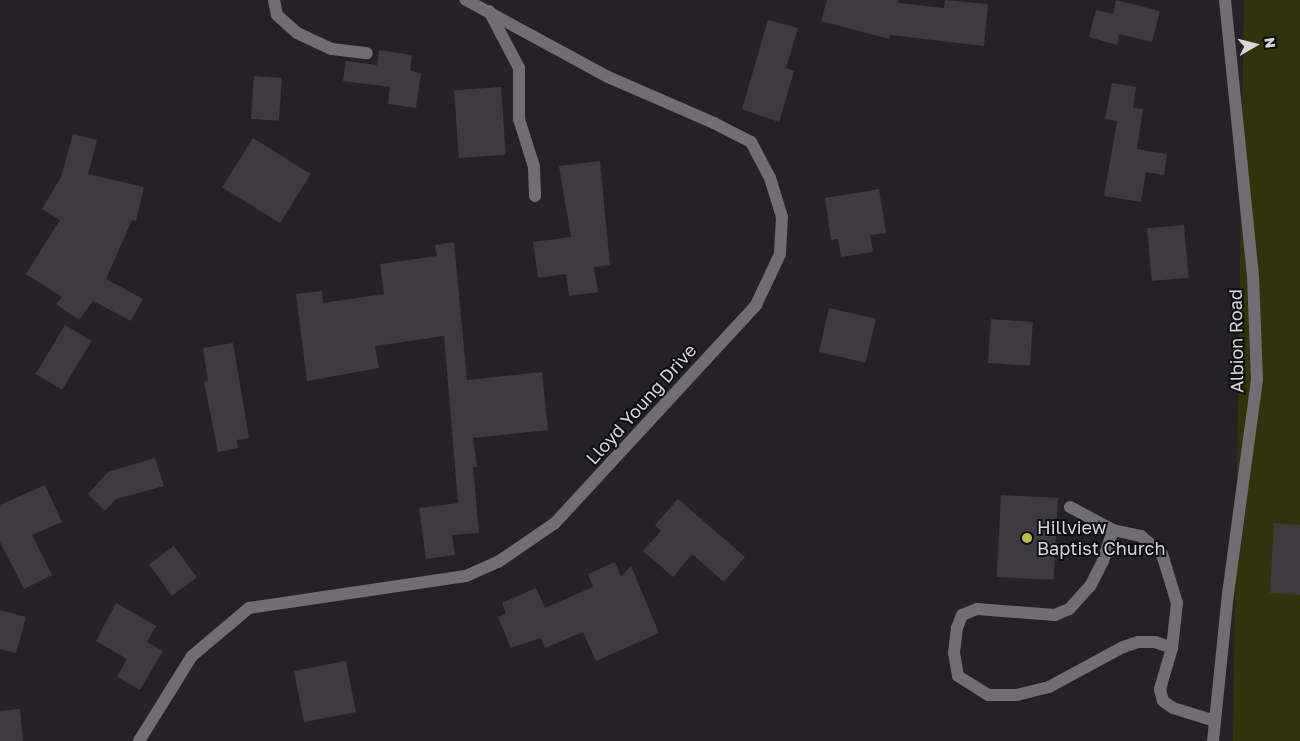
<!DOCTYPE html>
<html>
<head>
<meta charset="utf-8">
<style>
  body { margin:0 }
  #map { position:relative; width:1300px; height:741px; overflow:hidden; background:#242227; font-family:"Golos Text",sans-serif }
  div>[style] { position:absolute }
  .green>* { inset:0; background:#32330a }
  .building>* { inset:0; background:#3d3b40; transform-origin:0 0 }
  .minor>* { height:12px; margin:-6px; padding:0 6px; transform-origin:6px; border-radius:6px; background:#706e73 }
  .dots>* { width:14px; height:14px; translate:-50% -50%; box-sizing:border-box; border:2px solid #0d0c0e; border-radius:50% }
  span { translate:-50% -50%; white-space:nowrap; text-align:center; line-height:1.15; -webkit-text-stroke:4px #0d0c0e; paint-order:stroke }
  .street-label { font-size:18px; color:#d7d6d9 }
  .poi-label { font-size:18px; color:#d7d6d9 }
  .left { translate:0 -50%; text-align:left }
  .north { position:absolute; left:1230px; top:20px; width:50px; height:50px; -webkit-text-stroke:4px #0d0c0e; paint-order:stroke; rotate:82deg; font-size:14px; font-weight:700; line-height:20px; text-align:center; color:#d7d6d9 }
  .north::after { content:''; display:block; margin:auto; width:18px; height:22px; background:#d7d6d9; clip-path:polygon(50% 0,100% 100%,50% 72%,0 100%) }
</style>
</head>
<body>
<div id="map">
  <div class="green">
    <div style="clip-path:polygon(1244px 0,1300px 0,1300px 741px,1233px 741px)"></div>
  </div>
  <div class="building">
    <div style="clip-path:polygon(827px 0,899px 0,898px 3px,944px 8px,945px 0,988px 4px,984px 46px,890px 35px,889px 39px,821px 21px)"></div>
    <div style="clip-path:polygon(1116px 0,1160px 11px,1152px 42px,1119px 34px,1117px 45px,1089px 37px,1096px 10px,1113px 14px)"></div>
    <div style="clip-path:polygon(768px 20px,798px 28px,786px 68px,794px 71px,779px 122px,742px 109px)"></div>
    <div style="clip-path:polygon(379px 50px,412px 55px,410px 71px,421px 73px,416px 108px,388px 104px,390px 87px,343px 81px,346px 61px,377px 65px)"></div>
    <div style="left:254px;top:76px;width:28px;height:43px;rotate:4deg"></div>
    <div style="clip-path:polygon(1112px 83px,1136px 87px,1133px 108px,1143px 109px,1137px 149px,1167px 154px,1164px 175px,1146px 172px,1141px 202px,1104px 196px,1117px 121px,1105px 119px)"></div>
    <div style="left:501px;top:87px;width:68px;height:47px;rotate:86deg"></div>
    <div style="clip-path:polygon(73px 134px,97px 140px,88px 174px,144px 187px,136px 221px,132px 220px,106px 279px,143px 299px,131px 321px,93px 301px,79px 320px,56px 304px,62px 297px,26px 274px,60px 220px,42px 209px,61px 177px)"></div>
    <div style="left:253px;top:138px;width:68px;height:58px;rotate:32deg"></div>
    <div style="clip-path:polygon(600px 161px,610px 265px,594px 267px,598px 292px,569px 296px,566px 274px,538px 278px,533px 242px,571px 237px,559px 166px)"></div>
    <div style="clip-path:polygon(879px 189px,886px 233px,870px 235px,873px 252px,841px 257px,838px 239px,831px 240px,825px 198px)"></div>
    <div style="left:1184px;top:225px;width:53px;height:37px;rotate:85deg"></div>
    <div style="clip-path:polygon(454px 242px,467px 380px,542px 372px,548px 430px,473px 438px,477px 467px,473px 467px,479px 533px,452px 535px,455px 555px,426px 559px,419px 508px,458px 503px,444px 336px,375px 346px,379px 368px,307px 381px,296px 294px,322px 291px,323px 303px,384px 294px,380px 264px,437px 256px,435px 245px)"></div>
    <div style="left:829px;top:308px;width:48px;height:45px;rotate:13deg"></div>
    <div style="left:991px;top:319px;width:42px;height:44px;rotate:4deg"></div>
    <div style="left:65px;top:325px;width:31px;height:57px;rotate:31deg"></div>
    <div style="clip-path:polygon(233px 343px,249px 438px,237px 440px,238px 448px,218px 452px,204px 382px,208px 381px,203px 348px)"></div>
    <div style="clip-path:polygon(155px 458px,164px 486px,116px 499px,105px 511px,88px 494px,108px 472px)"></div>
    <div style="clip-path:polygon(45px 485px,62px 522px,32px 535px,52px 575px,24px 589px,0 542px,0 505px)"></div>
    <div style="left:1001px;top:495px;width:57px;height:82px;rotate:3deg"></div>
    <div style="clip-path:polygon(678px 499px,745px 557px,724px 582px,692px 554px,673px 577px,643px 551px,661px 531px,655px 525px)"></div>
    <div style="clip-path:polygon(1274px 523px,1300px 525px,1300px 595px,1270px 593px)"></div>
    <div style="left:174px;top:546px;width:39px;height:31px;rotate:54deg"></div>
    <div style="clip-path:polygon(615px 562px,621px 577px,631px 566px,659px 633px,596px 661px,583px 632px,545px 648px,541px 638px,511px 648px,498px 617px,506px 613px,502px 603px,536px 588px,545px 608px,593px 587px,588px 574px)"></div>
    <div style="clip-path:polygon(116px 603px,156px 626px,147px 642px,163px 651px,140px 690px,117px 677px,127px 659px,96px 641px)"></div>
    <div style="clip-path:polygon(0 610px,26px 617px,16px 653px,0 649px)"></div>
    <div style="left:346px;top:661px;width:52px;height:53px;rotate:79deg"></div>
    <div style="clip-path:polygon(20px 709px,23px 741px,0 741px,0 711px)"></div>
  </div>
  <div class="minor">
    <div style="left:274px;top:0;width:15px;rotate:79deg"></div>
    <div style="left:277px;top:15px;width:27px;rotate:42deg"></div>
    <div style="left:297px;top:33px;width:38px;rotate:25deg"></div>
    <div style="left:332px;top:49px;width:35px;rotate:7deg"></div>
    <div style="left:489px;top:11px;width:64px;rotate:62.2deg"></div>
    <div style="left:519px;top:68px;width:51px;rotate:90deg"></div>
    <div style="left:519px;top:119px;width:50px;rotate:72.6deg"></div>
    <div style="left:534px;top:167px;width:29px;rotate:88deg"></div>
    <div style="left:1070px;top:507px;width:49px;rotate:28.1deg"></div>
    <div style="left:1113px;top:530px;width:29px;rotate:12deg"></div>
    <div style="left:1141px;top:536px;width:28px;rotate:41deg"></div>
    <div style="left:1162px;top:554px;width:51px;rotate:73deg"></div>
    <div style="left:1177px;top:603px;width:45px;rotate:96.3deg"></div>
    <div style="left:1172px;top:648px;width:43px;rotate:106.3deg"></div>
    <div style="left:1160px;top:689px;width:12px;rotate:76deg"></div>
    <div style="left:1163px;top:701px;width:12px;rotate:35deg"></div>
    <div style="left:1173px;top:708px;width:44px;rotate:17.2deg"></div>
    <div style="left:1113px;top:530px;width:33px;rotate:108deg"></div>
    <div style="left:1103px;top:561px;width:28px;rotate:117deg"></div>
    <div style="left:1090px;top:586px;width:31px;rotate:132deg"></div>
    <div style="left:1069px;top:609px;width:15px;rotate:157deg"></div>
    <div style="left:1055px;top:615px;width:78px;rotate:-175.6deg"></div>
    <div style="left:977px;top:609px;width:16px;rotate:158deg"></div>
    <div style="left:962px;top:615px;width:14px;rotate:111deg"></div>
    <div style="left:957px;top:628px;width:25px;rotate:97deg"></div>
    <div style="left:954px;top:653px;width:23px;rotate:80deg"></div>
    <div style="left:958px;top:676px;width:36px;rotate:32deg"></div>
    <div style="left:989px;top:695px;width:28px"></div>
    <div style="left:1017px;top:695px;width:33px;rotate:-14deg"></div>
    <div style="left:1049px;top:687px;width:84px;rotate:-28.4deg"></div>
    <div style="left:1123px;top:647px;width:16px;rotate:-18deg"></div>
    <div style="left:1138px;top:642px;width:17px"></div>
    <div style="left:1155px;top:642px;width:18px;rotate:19deg"></div>
    <div style="left:139px;top:741px;width:100px;rotate:-58.1deg"></div>
    <div style="left:192px;top:656px;width:75px;rotate:-40.1deg"></div>
    <div style="left:249px;top:608px;width:219px;rotate:-8.4deg"></div>
    <div style="left:466px;top:576px;width:35px;rotate:-24deg"></div>
    <div style="left:498px;top:562px;width:69px;rotate:-34.4deg"></div>
    <div style="left:555px;top:523px;width:297px;rotate:-47.3deg"></div>
    <div style="left:756px;top:305px;width:56px;rotate:-64.8deg"></div>
    <div style="left:780px;top:254px;width:37px;rotate:-87deg"></div>
    <div style="left:782px;top:217px;width:41px;rotate:-107.1deg"></div>
    <div style="left:770px;top:178px;width:41px;rotate:-117.8deg"></div>
    <div style="left:751px;top:142px;width:42px;rotate:-152.8deg"></div>
    <div style="left:714px;top:123px;width:116px;rotate:-156.5deg"></div>
    <div style="left:608px;top:77px;width:162px;rotate:-151.5deg"></div>
    <div style="left:1213px;top:741px;width:148px;rotate:-84.2deg"></div>
    <div style="left:1228px;top:594px;width:216px;rotate:-82.3deg"></div>
    <div style="left:1257px;top:380px;width:104px;rotate:-92.2deg"></div>
    <div style="left:1253px;top:276px;width:277px;rotate:-95.8deg"></div>
  </div>
  <div class="dots">
    <div style="left:1027px;top:538px;background:#bbc044"></div>
  </div>
  <div class="street-label">
    <span style="left:1236px;top:341px;rotate:-91deg">Albion Road</span>
    <span style="left:641px;top:404px;rotate:-48deg">Lloyd Young Drive</span>
  </div>
  <div class="poi-label">
    <span class="left" style="left:1037px;top:538px">Hillview<br>Baptist Church</span>
  </div>
  <div class="north">N</div>
</div>
</body>
</html>
